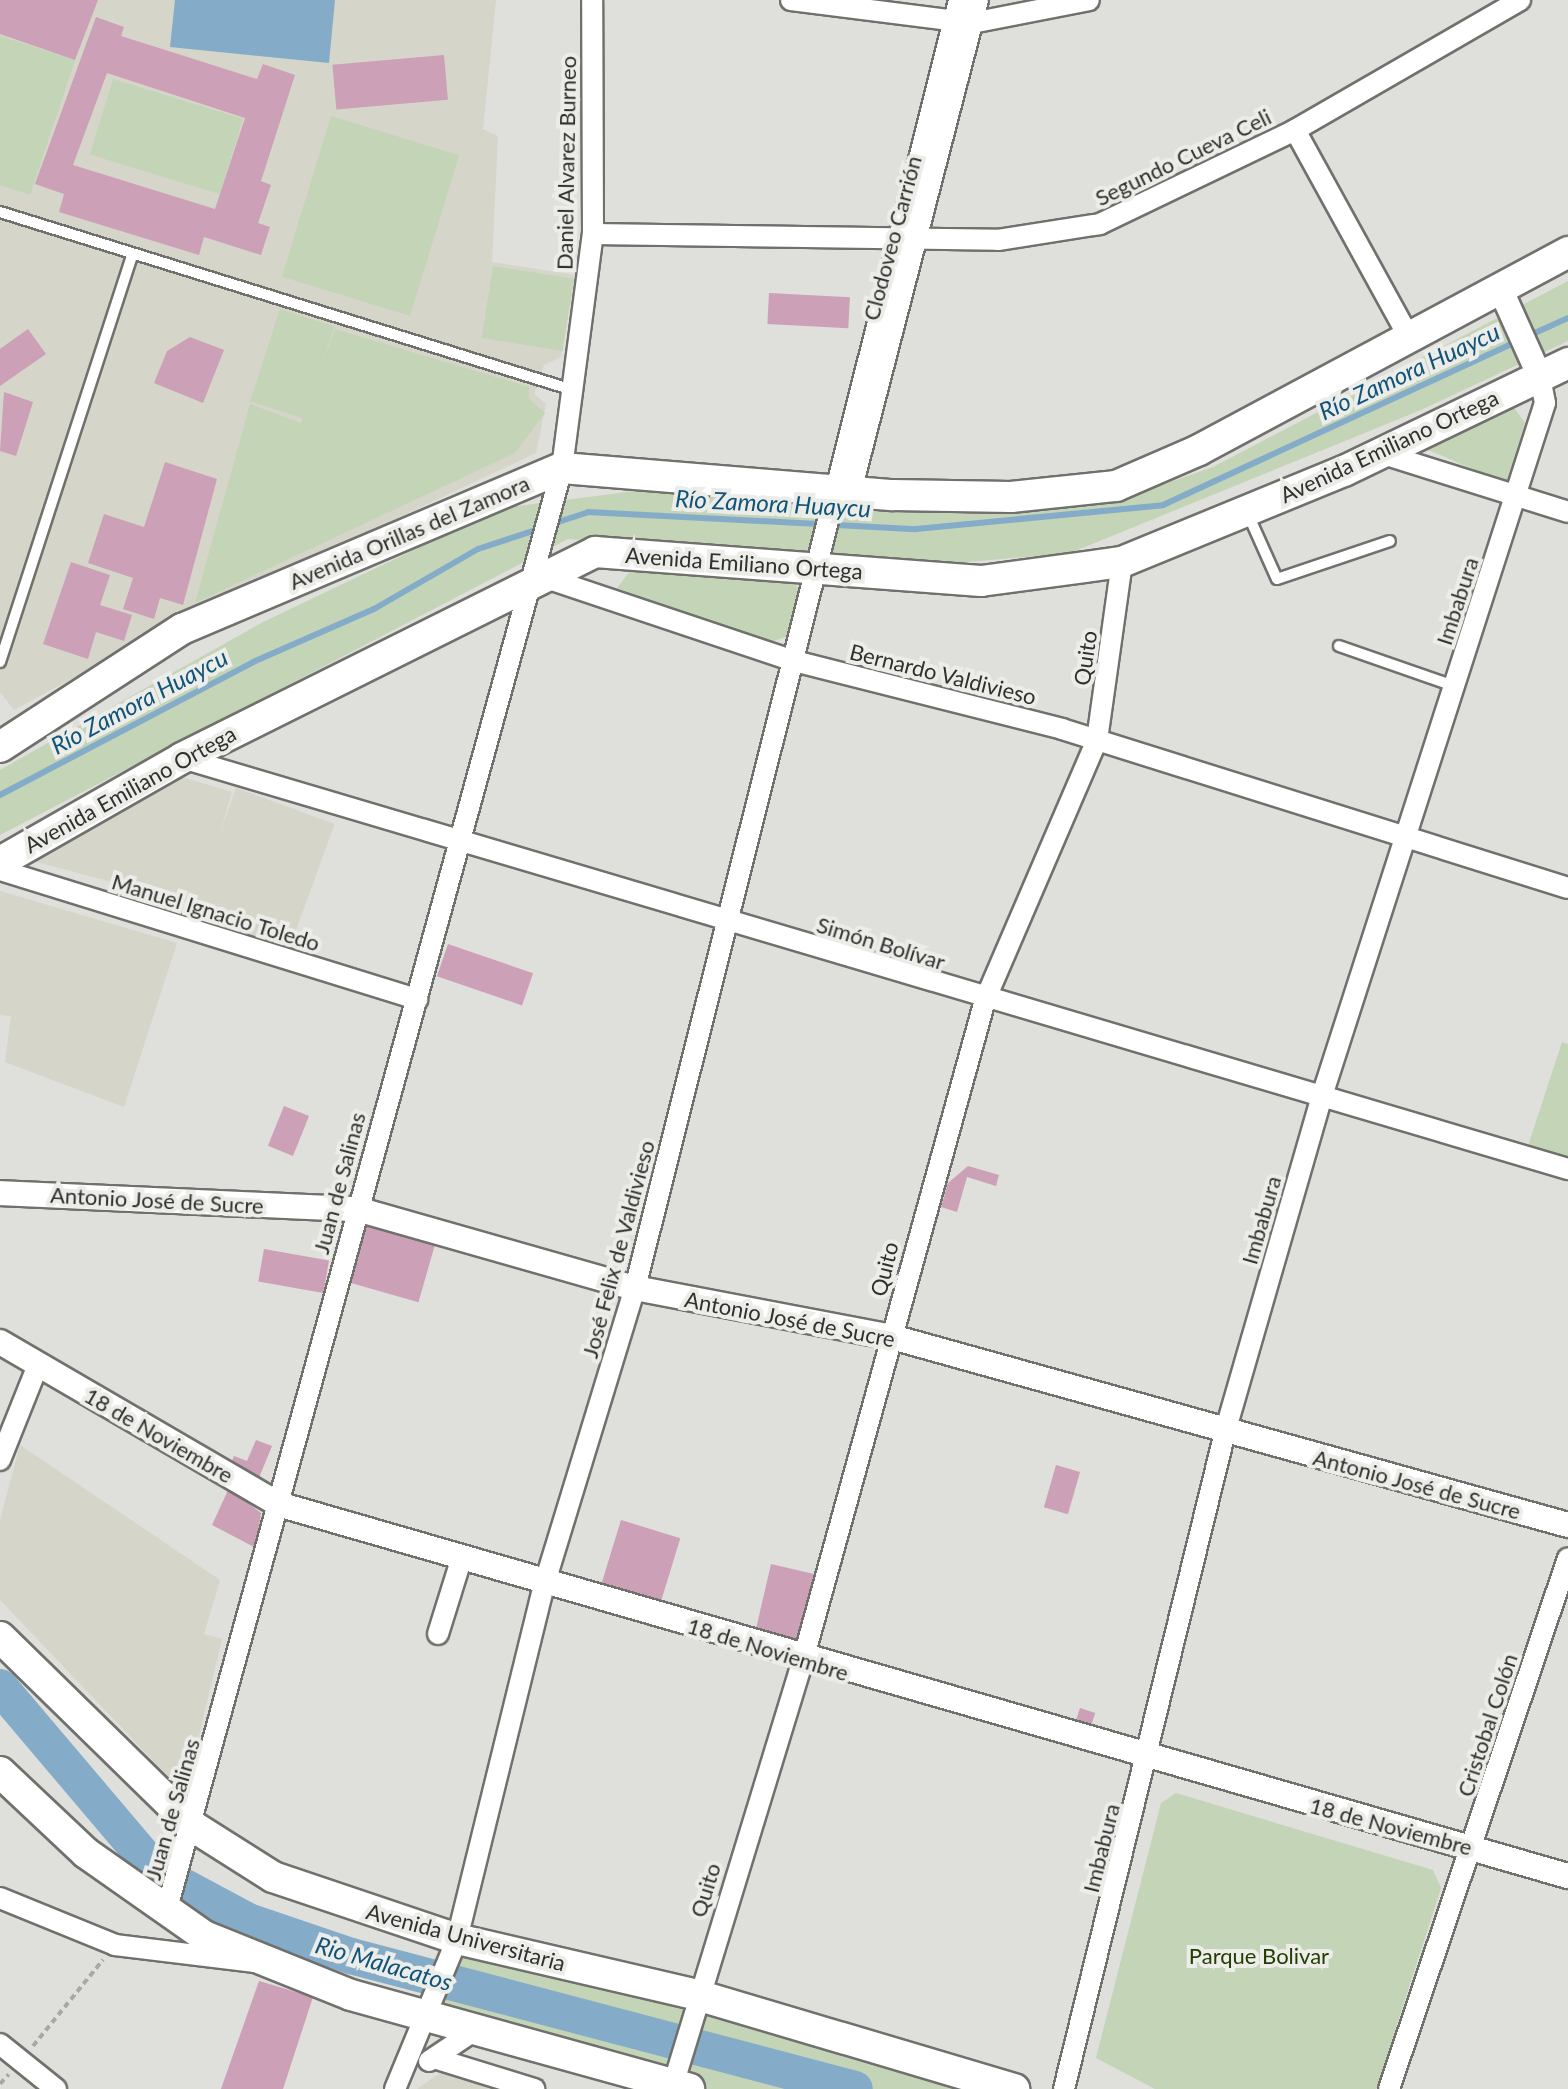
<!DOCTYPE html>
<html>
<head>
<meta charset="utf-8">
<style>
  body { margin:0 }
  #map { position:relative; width:1568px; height:2089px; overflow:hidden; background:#dfdfdb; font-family:Lato,sans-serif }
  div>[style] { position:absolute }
  .built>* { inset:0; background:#d6d5ca; transform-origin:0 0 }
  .green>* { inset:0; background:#c3d4b7; transform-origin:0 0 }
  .water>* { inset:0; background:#84acc8 }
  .stream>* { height:6px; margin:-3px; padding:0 3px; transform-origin:3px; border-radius:3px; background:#84acc8 }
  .river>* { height:36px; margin:-18px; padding:0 18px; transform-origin:18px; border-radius:18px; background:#84acc8 }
  .building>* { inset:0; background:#cca0b6; transform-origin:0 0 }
  .path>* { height:4px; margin-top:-2px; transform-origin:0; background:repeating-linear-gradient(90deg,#a8a8a5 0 6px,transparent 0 10px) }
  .roads { filter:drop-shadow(2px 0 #70706d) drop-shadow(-2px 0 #70706d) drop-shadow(0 2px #70706d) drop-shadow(0 -2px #70706d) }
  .service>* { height:10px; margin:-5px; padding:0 5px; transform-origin:5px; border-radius:5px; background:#fff }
  .minor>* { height:20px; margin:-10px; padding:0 10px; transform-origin:10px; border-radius:10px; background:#fff }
  .tertiary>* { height:24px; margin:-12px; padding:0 12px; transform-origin:12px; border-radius:12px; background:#fff }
  .primary>* { height:30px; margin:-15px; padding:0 15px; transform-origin:15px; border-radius:15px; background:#fff }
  span { translate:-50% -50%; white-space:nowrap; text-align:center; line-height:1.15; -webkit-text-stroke:8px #ecece8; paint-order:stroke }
  .street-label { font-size:22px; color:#30302f }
  .park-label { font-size:22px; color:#233e03 }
  .water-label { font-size:24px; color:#105479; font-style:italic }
</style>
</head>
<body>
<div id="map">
  <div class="built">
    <div style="clip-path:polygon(0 0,496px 0,483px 129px,498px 136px,492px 262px,575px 275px,561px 357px,544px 365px,534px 394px,546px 404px,536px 453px,176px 622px,14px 710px,0 692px)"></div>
    <div style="clip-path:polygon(182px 777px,232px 792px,198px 905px,33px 861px)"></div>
    <div style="left:236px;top:788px;width:105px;height:134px;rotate:20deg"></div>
    <div style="clip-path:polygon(0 891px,177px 943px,124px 1107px,5px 1062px,11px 1016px,0 1015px)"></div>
    <div style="clip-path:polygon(20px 1445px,220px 1580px,204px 1634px,222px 1639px,185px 1794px,0 1600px,0 1520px)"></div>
    <div style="clip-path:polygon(443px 2071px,501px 2089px,417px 2089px)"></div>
  </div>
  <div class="green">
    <div style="clip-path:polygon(0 36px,75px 60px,30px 195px,0 185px)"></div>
    <div style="left:113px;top:79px;width:136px;height:79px;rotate:17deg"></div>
    <div style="left:331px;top:116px;width:134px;height:168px;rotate:17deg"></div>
    <div style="left:493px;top:266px;width:82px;height:73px;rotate:9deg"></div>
    <div style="clip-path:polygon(1568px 281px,1568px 341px,1421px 410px,1070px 553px,932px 565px,568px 539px,0 835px,0 770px,263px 622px,502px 508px,659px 488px,962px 514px,1125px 498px,1213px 467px)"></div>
    <div style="left:280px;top:309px;width:57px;height:97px;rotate:18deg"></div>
    <div style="clip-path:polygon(335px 329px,529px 387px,529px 399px,545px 413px,515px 453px,195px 603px,250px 404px,301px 423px)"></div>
    <div style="clip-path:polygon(1513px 406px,1525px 423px,1506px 483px,1426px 449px)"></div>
    <div style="clip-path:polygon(631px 570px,789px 577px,801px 592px,789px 636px,770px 642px,617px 588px)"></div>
    <div style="clip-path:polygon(1562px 1042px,1568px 1044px,1568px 1159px,1528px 1146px)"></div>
    <div style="clip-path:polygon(1176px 1793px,1433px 1870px,1441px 1888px,1376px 2089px,1155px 2089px,1096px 2058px,1161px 1803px)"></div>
    <div style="clip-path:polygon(458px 1942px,1012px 2089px,692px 2089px,432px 2018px)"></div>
  </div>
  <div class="water">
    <div style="clip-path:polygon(175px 0,335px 0,329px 63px,170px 47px)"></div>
  </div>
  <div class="stream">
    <div style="left:1528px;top:336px;width:44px;rotate:-24.2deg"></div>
    <div style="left:552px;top:524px;width:38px;rotate:-18deg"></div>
    <div style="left:588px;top:512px;width:328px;rotate:3deg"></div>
    <div style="left:916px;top:529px;width:248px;rotate:-5.5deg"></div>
    <div style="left:1163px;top:505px;width:391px;rotate:-24.8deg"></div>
    <div style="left:0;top:795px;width:286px;rotate:-27.7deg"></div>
    <div style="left:253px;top:662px;width:132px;rotate:-23.7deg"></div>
    <div style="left:374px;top:609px;width:120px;rotate:-30deg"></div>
    <div style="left:478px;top:549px;width:67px;rotate:-18.2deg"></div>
  </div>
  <div class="river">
    <div style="left:0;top:1687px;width:243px;rotate:49.7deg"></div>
    <div style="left:157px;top:1872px;width:103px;rotate:28.3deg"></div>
    <div style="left:248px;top:1921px;width:109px;rotate:18.8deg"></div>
    <div style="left:351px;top:1956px;width:521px;rotate:14.78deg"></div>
  </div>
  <div class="building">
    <div style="clip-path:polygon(0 0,98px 0,75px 60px,0 34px)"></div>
    <div style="clip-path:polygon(evenodd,96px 17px,124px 27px,121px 36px,257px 79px,263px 64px,295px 75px,261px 181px,271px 185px,258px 223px,270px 227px,261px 255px,204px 237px,199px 255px,59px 212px,64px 194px,35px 184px,96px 17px,107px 73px,245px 118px,215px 209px,73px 165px,107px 73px)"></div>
    <div style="left:444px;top:55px;width:45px;height:112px;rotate:85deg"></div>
    <div style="left:769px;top:293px;width:81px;height:31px;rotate:3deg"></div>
    <div style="clip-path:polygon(28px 329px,46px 354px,0 386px,0 349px)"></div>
    <div style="clip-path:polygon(190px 337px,224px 350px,203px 403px,154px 383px,167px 351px)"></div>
    <div style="clip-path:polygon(4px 392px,33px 402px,16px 456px,0 451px)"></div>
    <div style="clip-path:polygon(165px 462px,217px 479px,183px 605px,160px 598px,154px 619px,123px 609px,133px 578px,88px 563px,104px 514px,144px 527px)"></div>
    <div style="clip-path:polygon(71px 562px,110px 575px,100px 605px,132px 615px,124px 641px,96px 632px,88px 659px,43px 644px)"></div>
    <div style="left:448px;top:944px;width:90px;height:34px;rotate:19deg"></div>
    <div style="left:284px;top:1106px;width:27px;height:43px;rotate:22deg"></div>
    <div style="clip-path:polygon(968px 1166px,999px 1175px,996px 1186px,967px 1177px,957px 1212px,941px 1207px,948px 1183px)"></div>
    <div style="left:367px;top:1224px;width:71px;height:61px;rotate:16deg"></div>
    <div style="left:264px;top:1249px;width:66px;height:33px;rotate:10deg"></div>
    <div style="clip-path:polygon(256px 1440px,272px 1446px,258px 1480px,229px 1468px,234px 1456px,247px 1461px)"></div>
    <div style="left:1056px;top:1465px;width:25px;height:44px;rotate:16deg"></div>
    <div style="clip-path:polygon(229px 1488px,261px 1513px,256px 1548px,212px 1525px)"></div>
    <div style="left:621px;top:1520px;width:62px;height:74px;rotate:17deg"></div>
    <div style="left:771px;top:1564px;width:44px;height:69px;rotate:13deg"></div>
    <div style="left:1080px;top:1708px;width:16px;height:15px;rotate:18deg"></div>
    <div style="clip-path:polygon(259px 1981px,313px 1997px,283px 2089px,221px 2089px)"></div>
  </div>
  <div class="path">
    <div style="left:33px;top:2046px;width:111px;rotate:-50.9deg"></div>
    <div style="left:0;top:2084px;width:13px;rotate:-48deg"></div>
  </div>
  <div class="roads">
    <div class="service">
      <div style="left:0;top:212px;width:600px;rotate:17.26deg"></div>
      <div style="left:1247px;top:512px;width:73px;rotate:65.9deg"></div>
      <div style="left:1277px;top:579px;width:119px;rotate:-18.6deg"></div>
      <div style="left:1339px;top:646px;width:122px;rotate:19.2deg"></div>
      <div style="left:0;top:662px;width:428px;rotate:-72deg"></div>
    </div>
    <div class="minor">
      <div style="left:791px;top:0;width:182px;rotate:7.2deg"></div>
      <div style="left:972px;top:23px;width:119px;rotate:-11.1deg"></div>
      <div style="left:1295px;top:130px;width:233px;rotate:61.2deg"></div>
      <div style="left:593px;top:234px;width:405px;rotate:0.8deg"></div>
      <div style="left:998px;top:240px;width:103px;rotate:-8.9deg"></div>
      <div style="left:1100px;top:224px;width:216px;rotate:-25.7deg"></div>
      <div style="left:1295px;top:130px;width:260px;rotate:-30deg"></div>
      <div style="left:1380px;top:453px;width:197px;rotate:17.4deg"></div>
      <div style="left:852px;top:487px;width:503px;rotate:-75.49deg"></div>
      <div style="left:540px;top:576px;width:268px;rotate:18.5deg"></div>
      <div style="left:794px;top:661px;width:276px;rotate:14.2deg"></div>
      <div style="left:1062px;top:729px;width:530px;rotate:17.44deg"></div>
      <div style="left:182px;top:758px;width:1446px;rotate:16.52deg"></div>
      <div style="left:0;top:870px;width:437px;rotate:17.2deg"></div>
      <div style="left:0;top:1460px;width:102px;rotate:-68.2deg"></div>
      <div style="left:438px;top:1634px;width:81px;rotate:-72.7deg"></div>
      <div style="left:0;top:1898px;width:124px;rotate:22.2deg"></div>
      <div style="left:115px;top:1945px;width:139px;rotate:7deg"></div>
      <div style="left:166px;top:1912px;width:1497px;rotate:-74.66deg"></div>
      <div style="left:562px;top:468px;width:236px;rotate:-82.5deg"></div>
      <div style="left:593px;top:234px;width:234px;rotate:-90.2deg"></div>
      <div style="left:0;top:2044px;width:72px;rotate:38.8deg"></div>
      <div style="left:437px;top:2059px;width:102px;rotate:17.2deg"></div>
      <div style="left:429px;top:2061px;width:54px;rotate:-33.7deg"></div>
      <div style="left:673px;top:2085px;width:444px;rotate:-73deg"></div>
      <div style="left:803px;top:1660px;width:685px;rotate:-74.58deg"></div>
      <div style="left:985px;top:1000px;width:283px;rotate:-66.7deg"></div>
      <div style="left:1097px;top:740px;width:180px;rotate:-82deg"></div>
      <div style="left:395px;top:2089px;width:162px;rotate:-67.5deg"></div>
      <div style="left:457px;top:1939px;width:368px;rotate:-76.2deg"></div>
      <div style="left:545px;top:1582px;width:307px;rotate:-73deg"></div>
      <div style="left:635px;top:1288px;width:1328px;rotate:-75.88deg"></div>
      <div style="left:1064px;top:2089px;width:676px;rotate:-76.23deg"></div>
      <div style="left:1225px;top:1432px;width:347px;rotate:-73.9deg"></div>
      <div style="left:1321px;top:1099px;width:731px;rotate:-72.16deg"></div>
      <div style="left:1545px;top:403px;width:26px;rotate:-101deg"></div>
      <div style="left:1389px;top:2089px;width:560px;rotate:-71.37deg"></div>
    </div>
    <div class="tertiary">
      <div style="left:1500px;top:288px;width:98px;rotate:65.8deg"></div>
      <div style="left:0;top:1193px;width:357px;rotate:2.6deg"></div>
      <div style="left:357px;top:1209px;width:289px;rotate:15.9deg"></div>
      <div style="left:635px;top:1288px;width:262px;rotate:10.8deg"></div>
      <div style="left:892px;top:1337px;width:702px;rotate:15.54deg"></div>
      <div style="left:0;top:1342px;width:322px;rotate:30.2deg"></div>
      <div style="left:278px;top:1504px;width:1343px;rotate:16.09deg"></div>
    </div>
    <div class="primary">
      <div style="left:0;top:747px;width:217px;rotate:-33deg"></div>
      <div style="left:182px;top:629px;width:413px;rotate:-23deg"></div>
      <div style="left:562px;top:468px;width:332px;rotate:4.7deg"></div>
      <div style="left:893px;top:495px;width:118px;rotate:1deg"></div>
      <div style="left:1011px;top:497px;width:106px;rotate:-6deg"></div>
      <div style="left:1116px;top:486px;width:90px;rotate:-23.4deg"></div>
      <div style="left:1199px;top:450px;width:419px;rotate:-28.2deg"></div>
      <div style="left:0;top:862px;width:210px;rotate:-29.7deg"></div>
      <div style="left:182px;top:758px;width:462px;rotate:-26.5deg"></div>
      <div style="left:595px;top:552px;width:387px;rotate:4.3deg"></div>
      <div style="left:981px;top:581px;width:142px;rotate:-7.7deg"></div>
      <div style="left:1122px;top:562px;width:240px;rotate:-22.3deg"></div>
      <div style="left:1344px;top:471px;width:249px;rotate:-25.7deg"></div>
      <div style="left:0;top:1637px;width:272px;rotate:44.4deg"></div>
      <div style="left:194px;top:1827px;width:93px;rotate:32.3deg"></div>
      <div style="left:273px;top:1877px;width:194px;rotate:18.6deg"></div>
      <div style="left:457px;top:1939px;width:246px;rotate:13.1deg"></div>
      <div style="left:697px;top:1995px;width:331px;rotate:16.5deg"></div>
      <div style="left:0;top:1772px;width:118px;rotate:43.3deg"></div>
      <div style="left:86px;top:1853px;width:144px;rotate:35.1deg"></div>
      <div style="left:204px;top:1936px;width:158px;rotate:21.9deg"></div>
      <div style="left:351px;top:1995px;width:351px;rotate:15.5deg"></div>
    </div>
  </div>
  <div class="street-label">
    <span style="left:1183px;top:157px;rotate:-26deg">Segundo Cueva Celi</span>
    <span style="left:566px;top:163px;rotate:-89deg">Daniel Alvarez Burneo</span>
    <span style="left:892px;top:238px;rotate:-75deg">Clodoveo Carrión</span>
    <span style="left:1389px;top:446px;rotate:-25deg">Avenida Emiliano Ortega</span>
    <span style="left:409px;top:532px;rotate:-23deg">Avenida Orillas del Zamora</span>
    <span style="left:744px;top:563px;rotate:4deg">Avenida Emiliano Ortega</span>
    <span style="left:1457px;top:601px;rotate:-72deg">Imbabura</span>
    <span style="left:1085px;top:658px;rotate:-82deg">Quito</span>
    <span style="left:943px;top:674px;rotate:14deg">Bernardo Valdivieso</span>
    <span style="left:130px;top:789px;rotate:-29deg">Avenida Emiliano Ortega</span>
    <span style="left:216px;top:912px;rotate:17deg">Manuel Ignacio Toledo</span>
    <span style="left:881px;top:943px;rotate:17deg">Simón Bolívar</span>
    <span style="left:339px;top:1183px;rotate:-75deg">Juan de Salinas</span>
    <span style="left:157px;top:1200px;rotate:3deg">Antonio José de Sucre</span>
    <span style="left:1261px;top:1220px;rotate:-74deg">Imbabura</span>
    <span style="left:618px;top:1249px;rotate:-75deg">José Felix de Valdivieso</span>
    <span style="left:884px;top:1269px;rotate:-76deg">Quito</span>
    <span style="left:790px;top:1319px;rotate:11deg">Antonio José de Sucre</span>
    <span style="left:159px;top:1435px;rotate:30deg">18 de Noviembre</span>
    <span style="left:1417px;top:1484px;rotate:15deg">Antonio José de Sucre</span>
    <span style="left:768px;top:1649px;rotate:17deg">18 de Noviembre</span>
    <span style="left:1487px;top:1725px;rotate:-72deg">Cristobal Colón</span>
    <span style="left:172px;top:1809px;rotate:-74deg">Juan de Salinas</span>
    <span style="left:1391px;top:1826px;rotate:15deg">18 de Noviembre</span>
    <span style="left:1101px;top:1848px;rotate:-76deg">Imbabura</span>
    <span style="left:705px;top:1890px;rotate:-73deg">Quito</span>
    <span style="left:466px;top:1937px;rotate:15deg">Avenida Universitaria</span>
  </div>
  <div class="park-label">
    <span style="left:1259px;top:1956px">Parque Bolivar</span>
  </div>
  <div class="water-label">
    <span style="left:1409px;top:371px;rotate:-25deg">Río Zamora Huaycu</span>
    <span style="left:773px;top:503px;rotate:3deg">Río Zamora Huaycu</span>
    <span style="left:139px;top:701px;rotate:-28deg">Río Zamora Huaycu</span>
    <span style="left:384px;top:1963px;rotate:16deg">Rio Malacatos</span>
  </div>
</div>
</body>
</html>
